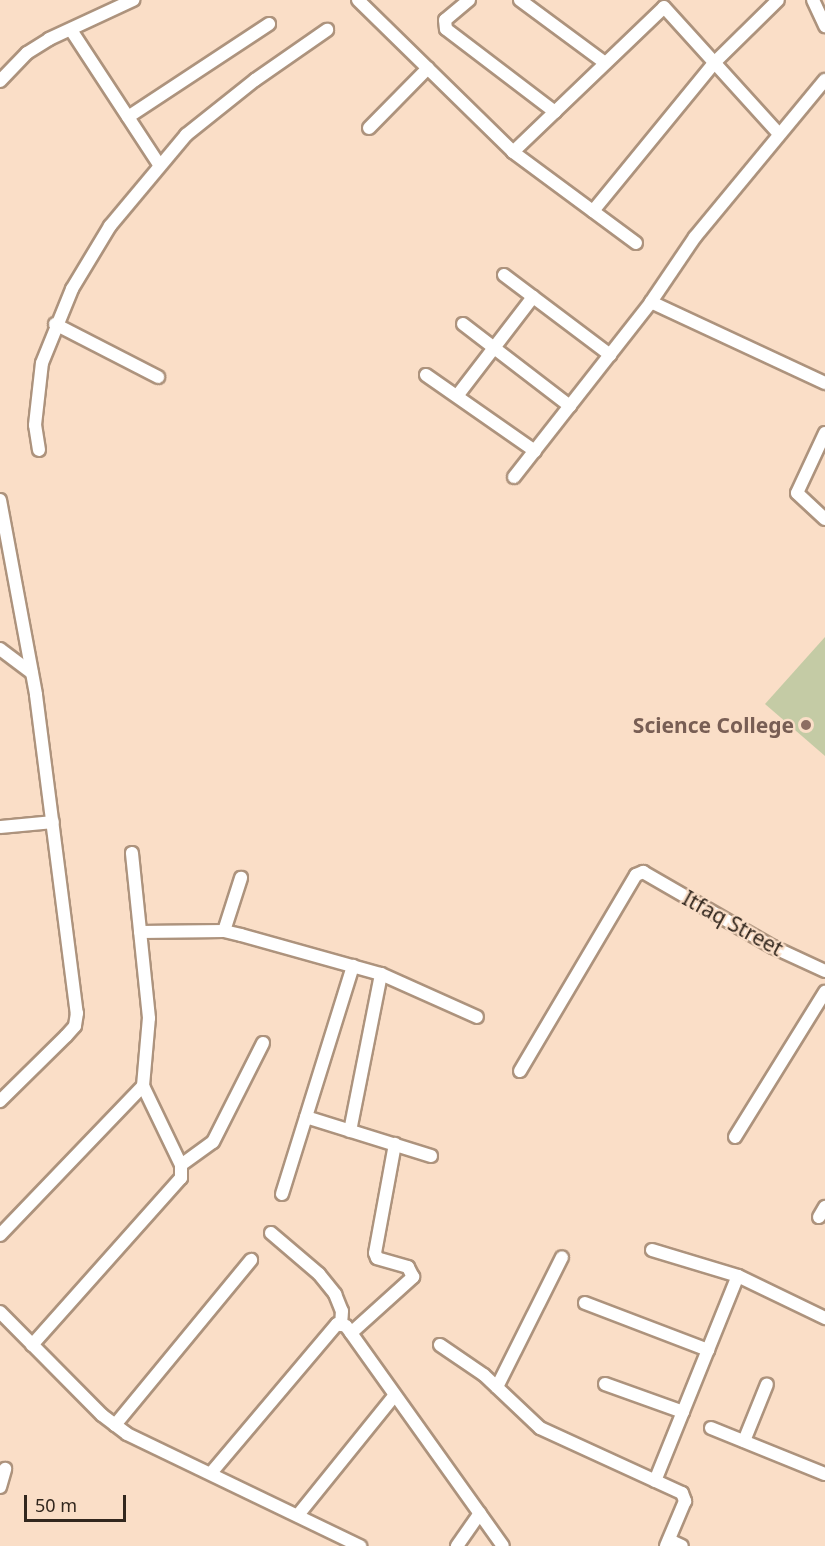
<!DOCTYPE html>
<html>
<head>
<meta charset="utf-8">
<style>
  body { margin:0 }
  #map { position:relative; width:825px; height:1546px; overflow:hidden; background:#fadec7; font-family:"Noto Sans",sans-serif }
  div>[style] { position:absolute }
  .green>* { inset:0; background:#c4cba5 }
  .roads { filter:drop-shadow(2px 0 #ad937d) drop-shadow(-2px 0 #ad937d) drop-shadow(0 2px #ad937d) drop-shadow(0 -2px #ad937d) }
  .street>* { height:12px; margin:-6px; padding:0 6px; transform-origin:6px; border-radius:6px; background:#fff }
  .dots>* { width:16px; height:16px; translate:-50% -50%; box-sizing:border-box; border:3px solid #fadec7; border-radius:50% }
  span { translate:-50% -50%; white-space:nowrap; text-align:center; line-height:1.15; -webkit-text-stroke:4.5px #fadec7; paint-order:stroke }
  .education-label { font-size:21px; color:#785e54; font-weight:700 }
  .right { translate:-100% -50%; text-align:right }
  .street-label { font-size:21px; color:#32271e }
  .scale { position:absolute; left:24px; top:1495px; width:102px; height:27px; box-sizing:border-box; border:3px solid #32271e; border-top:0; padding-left:8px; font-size:18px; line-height:21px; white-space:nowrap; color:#32271e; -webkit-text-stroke:4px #fadec7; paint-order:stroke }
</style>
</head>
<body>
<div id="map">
  <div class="green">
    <div style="clip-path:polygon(825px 637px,825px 756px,765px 704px)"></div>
  </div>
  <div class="roads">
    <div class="street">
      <div style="left:358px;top:0;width:217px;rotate:44.4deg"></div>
      <div style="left:513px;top:152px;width:153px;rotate:36.5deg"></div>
      <div style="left:469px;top:0;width:31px;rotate:140deg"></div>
      <div style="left:445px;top:20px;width:9px;rotate:84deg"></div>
      <div style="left:446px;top:29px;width:137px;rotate:37.3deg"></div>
      <div style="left:520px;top:0;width:106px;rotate:36.5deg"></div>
      <div style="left:813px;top:0;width:29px;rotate:65deg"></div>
      <div style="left:71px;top:30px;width:159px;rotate:56.8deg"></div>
      <div style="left:0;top:81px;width:39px;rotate:-46deg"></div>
      <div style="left:27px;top:53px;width:26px;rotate:-32deg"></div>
      <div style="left:49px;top:39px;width:93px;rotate:-24.9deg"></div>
      <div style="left:128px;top:117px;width:169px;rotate:-33.4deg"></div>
      <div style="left:369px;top:128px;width:84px;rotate:-45.5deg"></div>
      <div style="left:513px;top:152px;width:209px;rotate:-43.8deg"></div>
      <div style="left:664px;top:7px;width:171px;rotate:47.8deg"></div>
      <div style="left:593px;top:211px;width:193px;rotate:-50.7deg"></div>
      <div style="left:715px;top:62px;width:88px;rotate:-44.5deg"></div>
      <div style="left:504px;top:275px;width:133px;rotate:37deg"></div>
      <div style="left:651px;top:302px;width:192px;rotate:25deg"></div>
      <div style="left:55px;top:324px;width:116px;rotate:27.2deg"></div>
      <div style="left:463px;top:324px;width:135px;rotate:37.5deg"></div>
      <div style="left:426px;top:375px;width:133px;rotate:34.9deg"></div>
      <div style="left:457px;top:396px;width:125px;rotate:-52.5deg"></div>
      <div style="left:825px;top:433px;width:66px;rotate:115deg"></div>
      <div style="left:797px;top:493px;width:38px;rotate:43deg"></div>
      <div style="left:39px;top:450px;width:25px;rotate:-99deg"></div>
      <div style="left:35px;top:425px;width:62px;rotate:-83.6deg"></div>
      <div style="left:42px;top:363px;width:80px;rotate:-67.9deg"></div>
      <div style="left:72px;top:289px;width:74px;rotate:-58.9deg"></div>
      <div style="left:110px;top:226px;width:119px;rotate:-50.1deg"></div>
      <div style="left:186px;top:135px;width:88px;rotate:-38.6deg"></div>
      <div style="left:255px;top:80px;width:88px;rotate:-34.8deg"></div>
      <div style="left:514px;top:477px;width:222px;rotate:-51.9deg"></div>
      <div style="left:651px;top:302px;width:78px;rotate:-55.9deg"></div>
      <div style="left:695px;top:237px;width:204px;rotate:-50.4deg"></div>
      <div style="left:0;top:500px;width:198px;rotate:79.5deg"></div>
      <div style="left:36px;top:695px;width:321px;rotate:82.7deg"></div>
      <div style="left:77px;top:1013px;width:13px;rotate:99deg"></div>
      <div style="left:75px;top:1026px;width:13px;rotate:132deg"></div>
      <div style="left:66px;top:1036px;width:93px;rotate:135.4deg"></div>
      <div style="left:0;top:649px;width:40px;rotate:37deg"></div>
      <div style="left:0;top:827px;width:53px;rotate:-5.4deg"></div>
      <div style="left:224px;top:931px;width:56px;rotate:-72.2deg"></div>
      <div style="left:140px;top:932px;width:84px;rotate:-0.7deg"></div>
      <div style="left:224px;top:931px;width:17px;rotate:13deg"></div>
      <div style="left:241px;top:935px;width:145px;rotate:15.6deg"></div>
      <div style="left:381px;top:974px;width:105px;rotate:24.1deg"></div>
      <div style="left:520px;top:1071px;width:228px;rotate:-59.4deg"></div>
      <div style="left:636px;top:875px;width:8px;rotate:-23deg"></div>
      <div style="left:643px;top:872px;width:150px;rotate:30deg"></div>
      <div style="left:773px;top:947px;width:57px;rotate:24.8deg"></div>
      <div style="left:306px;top:1117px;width:131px;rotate:17.3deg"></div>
      <div style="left:350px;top:1131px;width:160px;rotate:-78.8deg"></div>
      <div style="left:735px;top:1137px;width:171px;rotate:-58.2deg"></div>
      <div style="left:181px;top:1165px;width:39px;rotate:-36deg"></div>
      <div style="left:213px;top:1142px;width:111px;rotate:-63.2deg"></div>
      <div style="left:282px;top:1194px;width:239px;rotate:-72.7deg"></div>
      <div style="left:819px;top:1217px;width:12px;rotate:-59deg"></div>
      <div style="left:271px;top:1233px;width:63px;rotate:40.5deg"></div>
      <div style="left:319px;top:1274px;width:26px;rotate:51deg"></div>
      <div style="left:335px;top:1294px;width:18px;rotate:68deg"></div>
      <div style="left:342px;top:1311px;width:14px;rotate:94deg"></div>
      <div style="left:0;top:1235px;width:207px;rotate:-46.2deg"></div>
      <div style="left:652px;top:1250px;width:90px;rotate:16.8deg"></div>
      <div style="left:738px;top:1276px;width:97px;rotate:25.8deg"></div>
      <div style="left:585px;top:1303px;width:132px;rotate:20.9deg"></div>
      <div style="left:0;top:1312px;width:145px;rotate:45.3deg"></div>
      <div style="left:102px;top:1415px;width:31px;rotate:37deg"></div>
      <div style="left:127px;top:1434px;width:259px;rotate:25.7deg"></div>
      <div style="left:351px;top:1333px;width:84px;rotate:-42.1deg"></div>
      <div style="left:413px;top:1277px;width:11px;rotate:-117deg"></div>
      <div style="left:408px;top:1267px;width:32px;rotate:-164deg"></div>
      <div style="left:377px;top:1258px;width:5px;rotate:-112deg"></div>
      <div style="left:375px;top:1253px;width:111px;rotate:-79.6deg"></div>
      <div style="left:32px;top:1345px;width:224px;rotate:-48.3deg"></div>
      <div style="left:181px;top:1178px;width:13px;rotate:-90deg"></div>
      <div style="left:181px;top:1165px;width:88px;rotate:-115.7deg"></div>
      <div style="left:143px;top:1086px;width:68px;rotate:-85deg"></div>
      <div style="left:149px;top:1018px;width:166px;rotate:-95.9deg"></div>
      <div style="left:440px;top:1345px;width:53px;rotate:34.3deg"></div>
      <div style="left:484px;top:1375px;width:77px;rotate:43.4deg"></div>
      <div style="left:540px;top:1428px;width:156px;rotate:24.6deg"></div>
      <div style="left:682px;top:1493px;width:9px;rotate:69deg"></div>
      <div style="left:685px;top:1501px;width:49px;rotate:112.9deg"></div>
      <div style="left:605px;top:1384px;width:83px;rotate:19.7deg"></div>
      <div style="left:497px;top:1387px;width:145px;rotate:-63.4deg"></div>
      <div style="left:115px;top:1425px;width:214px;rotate:-50.5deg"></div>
      <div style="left:711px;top:1428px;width:123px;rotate:22deg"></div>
      <div style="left:744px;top:1441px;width:61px;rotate:-68deg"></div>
      <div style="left:211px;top:1473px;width:195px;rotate:-49.8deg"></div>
      <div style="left:337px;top:1324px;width:9px;rotate:13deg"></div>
      <div style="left:346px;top:1326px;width:270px;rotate:54.5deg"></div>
      <div style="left:655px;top:1481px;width:221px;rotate:-68deg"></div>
      <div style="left:0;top:1487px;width:19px;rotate:-74deg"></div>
      <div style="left:298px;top:1515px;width:154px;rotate:-51.1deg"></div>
      <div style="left:669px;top:1540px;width:14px;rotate:25deg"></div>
      <div style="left:457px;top:1546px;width:40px;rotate:-55.1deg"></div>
    </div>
  </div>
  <div class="dots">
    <div style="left:806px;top:725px;background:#8d6e63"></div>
  </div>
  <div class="education-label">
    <span class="right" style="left:794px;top:725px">Science College</span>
  </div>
  <div class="street-label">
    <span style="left:733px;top:923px;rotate:29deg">Itfaq Street</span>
  </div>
  <div class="scale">50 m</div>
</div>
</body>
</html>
